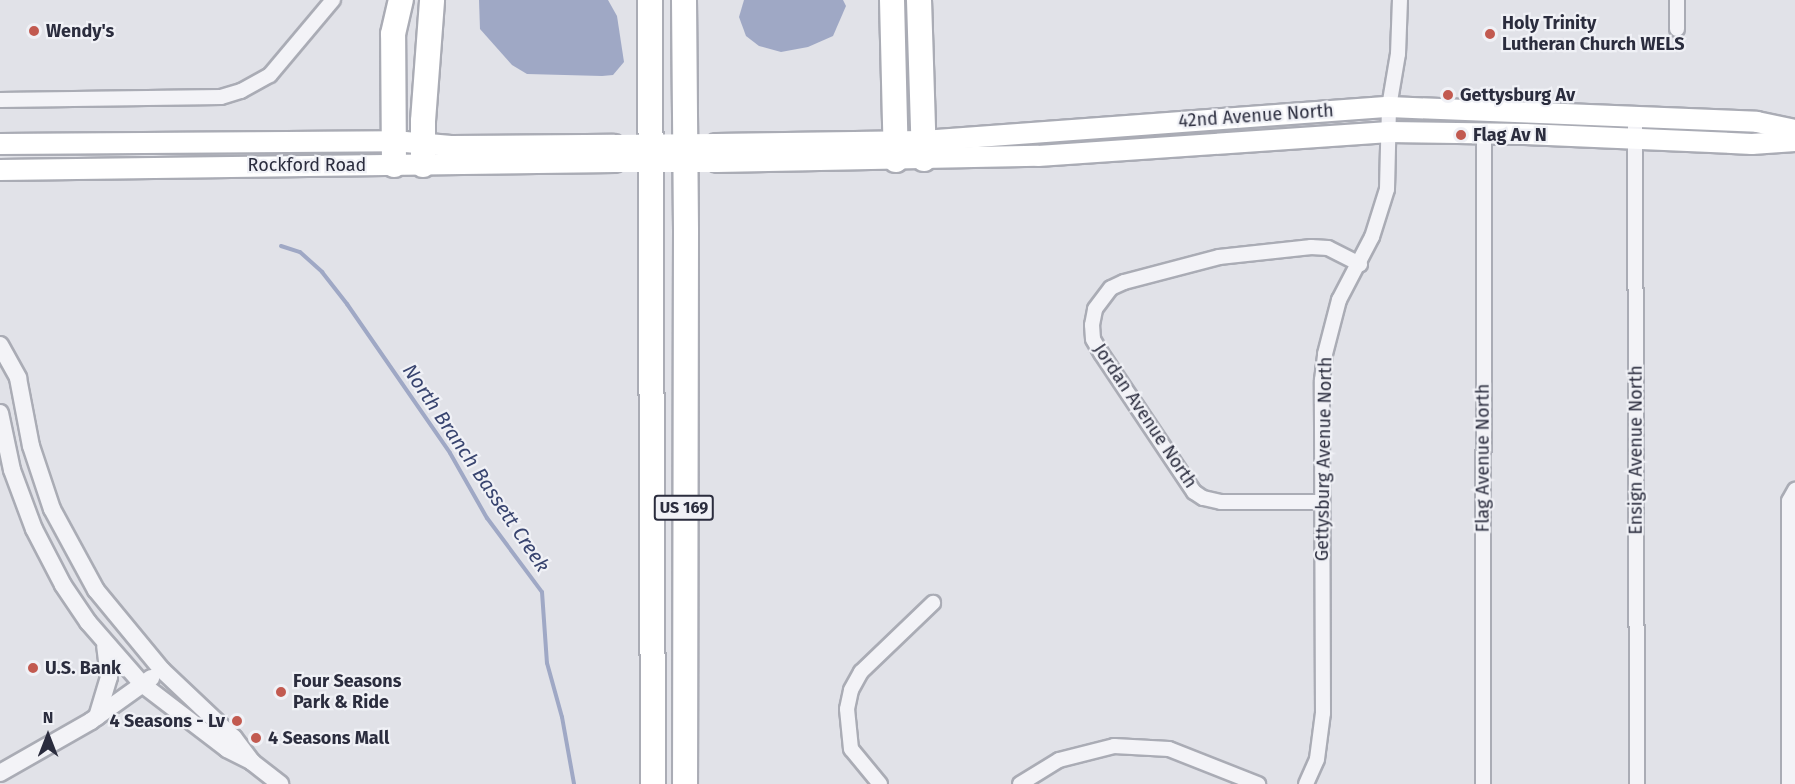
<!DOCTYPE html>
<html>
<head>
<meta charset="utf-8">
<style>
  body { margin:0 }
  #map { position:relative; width:1795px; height:784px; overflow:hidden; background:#e1e2e8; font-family:"Fira Sans",sans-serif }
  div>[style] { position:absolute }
  .water>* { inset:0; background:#9fa8c5 }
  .stream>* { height:4px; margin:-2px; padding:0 2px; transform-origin:2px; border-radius:2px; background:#9fa8c5 }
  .roads { filter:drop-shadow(2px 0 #aaacb5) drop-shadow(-2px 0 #aaacb5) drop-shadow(0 2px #aaacb5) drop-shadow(0 -2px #aaacb5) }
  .minor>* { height:14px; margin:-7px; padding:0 7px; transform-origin:7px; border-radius:7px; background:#f3f3f7 }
  .tertiary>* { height:16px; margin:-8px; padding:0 8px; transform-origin:8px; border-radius:8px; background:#f3f3f7 }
  .secondary>* { height:20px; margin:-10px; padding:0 10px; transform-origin:10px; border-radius:10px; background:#fff }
  .motorway>* { height:24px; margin:-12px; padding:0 12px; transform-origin:12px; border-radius:12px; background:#fff }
  .secondary-bridge>* { height:20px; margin:-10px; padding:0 10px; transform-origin:10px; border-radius:10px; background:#fff }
  .dots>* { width:16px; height:16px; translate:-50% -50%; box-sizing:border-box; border:3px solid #f0f1f6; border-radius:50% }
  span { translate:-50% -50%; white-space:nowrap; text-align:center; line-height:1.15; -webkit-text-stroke:4.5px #f0f1f6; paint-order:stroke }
  .shield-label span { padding:2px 4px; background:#f0f1f6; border:2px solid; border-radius:4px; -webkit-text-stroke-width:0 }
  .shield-label { font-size:16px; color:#2b2d3e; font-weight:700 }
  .poi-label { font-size:18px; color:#2b2d3e; font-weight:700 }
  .left { translate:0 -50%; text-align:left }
  .right { translate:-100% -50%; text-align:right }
  .street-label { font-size:18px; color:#2b2d3e }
  .water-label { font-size:20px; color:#38446f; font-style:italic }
  .north { position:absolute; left:18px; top:706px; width:60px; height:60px; -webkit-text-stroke:4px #f0f1f6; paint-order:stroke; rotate:0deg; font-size:16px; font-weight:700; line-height:24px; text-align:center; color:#2b2d3e }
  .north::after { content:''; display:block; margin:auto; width:21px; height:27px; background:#2b2d3e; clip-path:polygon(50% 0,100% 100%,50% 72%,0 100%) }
</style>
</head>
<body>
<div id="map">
  <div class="water">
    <div style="clip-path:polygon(479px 0,608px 0,617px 16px,624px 62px,613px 75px,602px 76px,527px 74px,512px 65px,480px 29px)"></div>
    <div style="clip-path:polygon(744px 0,843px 0,846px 6px,833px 36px,808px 47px,781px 52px,759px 46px,746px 36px,739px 17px)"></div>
  </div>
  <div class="stream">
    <div style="left:281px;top:246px;width:20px;rotate:18deg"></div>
    <div style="left:300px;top:252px;width:30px;rotate:42deg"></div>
    <div style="left:322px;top:272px;width:41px;rotate:52deg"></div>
    <div style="left:347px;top:304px;width:181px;rotate:55.3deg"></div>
    <div style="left:450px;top:453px;width:75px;rotate:60.4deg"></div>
    <div style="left:487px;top:518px;width:92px;rotate:53.4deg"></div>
    <div style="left:542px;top:592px;width:71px;rotate:86deg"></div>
    <div style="left:547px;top:663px;width:56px;rotate:74.5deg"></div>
    <div style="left:562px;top:717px;width:68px;rotate:79.8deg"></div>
  </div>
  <div class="roads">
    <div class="minor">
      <div style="left:1677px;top:0;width:29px;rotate:90deg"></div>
      <div style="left:0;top:100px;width:221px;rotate:-0.8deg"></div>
      <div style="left:221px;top:97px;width:21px;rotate:-17deg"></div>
      <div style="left:241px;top:91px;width:33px;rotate:-29deg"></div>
      <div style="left:270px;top:75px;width:98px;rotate:-50deg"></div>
      <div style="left:1635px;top:116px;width:668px;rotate:89.83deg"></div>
      <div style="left:1322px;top:502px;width:101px;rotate:180deg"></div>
      <div style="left:1221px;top:502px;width:18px;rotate:-167deg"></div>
      <div style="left:1203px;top:498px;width:11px;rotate:-146deg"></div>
      <div style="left:1194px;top:492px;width:167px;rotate:-123.8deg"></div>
      <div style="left:1101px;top:353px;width:16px;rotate:-120deg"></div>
      <div style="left:1093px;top:339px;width:14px;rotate:-94deg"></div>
      <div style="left:1092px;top:325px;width:16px;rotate:-79deg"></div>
      <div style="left:1095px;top:309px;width:26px;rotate:-53deg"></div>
      <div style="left:1111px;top:288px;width:14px;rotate:-25deg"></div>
      <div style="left:1124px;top:282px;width:98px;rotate:-14.7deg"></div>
      <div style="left:1219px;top:257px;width:93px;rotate:-6.2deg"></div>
      <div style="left:1311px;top:247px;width:17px;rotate:3deg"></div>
      <div style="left:1328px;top:248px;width:36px;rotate:27deg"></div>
      <div style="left:880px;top:784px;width:45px;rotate:-129.6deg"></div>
      <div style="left:851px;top:749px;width:40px;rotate:-95.7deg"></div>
      <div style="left:847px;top:709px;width:19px;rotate:-78deg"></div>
      <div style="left:851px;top:690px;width:21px;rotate:-61deg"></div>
      <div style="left:861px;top:672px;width:100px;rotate:-43.8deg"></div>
      <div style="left:1020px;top:784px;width:46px;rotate:-31.6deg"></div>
      <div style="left:1059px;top:760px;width:57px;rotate:-14.3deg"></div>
      <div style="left:1114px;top:746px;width:55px;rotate:3.1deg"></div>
      <div style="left:1169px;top:749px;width:96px;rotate:21.5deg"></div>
      <div style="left:1306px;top:784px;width:27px;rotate:-66deg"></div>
      <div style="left:1317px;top:759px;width:46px;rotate:-82.6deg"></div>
      <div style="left:1323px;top:713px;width:333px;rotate:-90.2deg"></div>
      <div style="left:1322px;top:380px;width:26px;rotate:-83deg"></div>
      <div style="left:1325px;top:354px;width:56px;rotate:-75.5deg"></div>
      <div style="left:1339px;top:300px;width:71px;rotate:-62.4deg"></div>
      <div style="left:1372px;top:237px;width:50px;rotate:-72.6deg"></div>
      <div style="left:1387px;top:189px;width:82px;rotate:-88.6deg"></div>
      <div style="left:1389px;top:107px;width:54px;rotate:-80.4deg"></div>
      <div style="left:1398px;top:54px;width:54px;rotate:-87.9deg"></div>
      <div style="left:1483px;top:784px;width:651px;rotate:-89.91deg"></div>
      <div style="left:1789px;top:784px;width:283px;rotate:-90deg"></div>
      <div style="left:1789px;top:501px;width:13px;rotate:-61deg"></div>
    </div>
    <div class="tertiary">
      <div style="left:0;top:345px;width:38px;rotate:61deg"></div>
      <div style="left:18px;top:378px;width:69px;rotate:79.2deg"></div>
      <div style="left:31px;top:446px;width:66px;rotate:71.6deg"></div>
      <div style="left:52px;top:509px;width:92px;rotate:61.5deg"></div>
      <div style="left:96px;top:590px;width:104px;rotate:50.5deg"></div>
      <div style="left:162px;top:670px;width:99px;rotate:43.4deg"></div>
      <div style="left:234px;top:738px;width:30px;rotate:53deg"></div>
      <div style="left:0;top:413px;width:58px;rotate:78.1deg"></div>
      <div style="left:12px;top:470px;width:63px;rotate:69.6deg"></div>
      <div style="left:34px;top:529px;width:63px;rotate:62.6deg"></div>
      <div style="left:63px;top:585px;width:45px;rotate:56deg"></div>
      <div style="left:88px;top:622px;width:82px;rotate:48.9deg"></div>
      <div style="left:142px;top:684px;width:107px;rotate:37.4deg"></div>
      <div style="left:227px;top:749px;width:28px;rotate:27deg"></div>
      <div style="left:252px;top:762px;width:36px;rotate:38deg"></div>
      <div style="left:97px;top:717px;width:42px;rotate:-73.3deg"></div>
      <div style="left:109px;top:677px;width:31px;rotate:-97deg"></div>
      <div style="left:0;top:773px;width:105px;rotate:-29.7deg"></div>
      <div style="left:91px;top:721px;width:74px;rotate:-35.6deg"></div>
    </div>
    <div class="secondary">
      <div style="left:0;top:144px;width:394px;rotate:-0.4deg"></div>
      <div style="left:394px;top:141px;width:57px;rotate:5deg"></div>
      <div style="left:451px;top:146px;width:163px;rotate:-0.4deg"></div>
      <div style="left:716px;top:144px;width:207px;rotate:-0.8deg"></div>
      <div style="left:923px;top:141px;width:467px;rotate:-4.2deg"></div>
      <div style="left:1389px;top:107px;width:368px;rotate:2.3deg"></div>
      <div style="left:1757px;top:122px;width:39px;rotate:12deg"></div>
      <div style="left:717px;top:162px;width:321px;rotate:-1.1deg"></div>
      <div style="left:1038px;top:156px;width:352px;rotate:-3.9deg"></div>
      <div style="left:1389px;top:132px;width:136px;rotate:0.8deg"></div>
      <div style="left:1525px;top:134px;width:227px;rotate:2.5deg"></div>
      <div style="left:1752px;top:144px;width:43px;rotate:-4deg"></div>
      <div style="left:0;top:170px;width:615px;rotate:-0.75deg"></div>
    </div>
    <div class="motorway">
      <div style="left:650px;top:0;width:784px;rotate:89.78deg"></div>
      <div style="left:684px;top:0;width:231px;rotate:89.5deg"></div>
      <div style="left:686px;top:231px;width:553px;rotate:90.1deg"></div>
      <div style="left:892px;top:0;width:160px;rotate:88.6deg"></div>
      <div style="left:919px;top:0;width:159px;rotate:88.2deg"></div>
      <div style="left:394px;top:165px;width:131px;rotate:-90.4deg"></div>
      <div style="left:393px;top:34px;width:35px;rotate:-77deg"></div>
      <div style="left:423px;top:165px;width:44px;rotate:-90deg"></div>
      <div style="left:423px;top:121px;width:121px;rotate:-85.7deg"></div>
    </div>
  </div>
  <div class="secondary-bridge">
    <div style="left:614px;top:145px;width:102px;rotate:-0.6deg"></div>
    <div style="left:615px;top:162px;width:102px"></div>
  </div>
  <div class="dots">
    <div style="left:34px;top:31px;background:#c25a50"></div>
    <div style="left:1490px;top:34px;background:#c25a50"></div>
    <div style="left:1448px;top:95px;background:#c25a50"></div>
    <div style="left:1461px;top:135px;background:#c25a50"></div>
    <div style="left:33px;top:668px;background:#c25a50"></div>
    <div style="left:281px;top:692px;background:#c25a50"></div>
    <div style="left:237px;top:721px;background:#c25a50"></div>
    <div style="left:256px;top:738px;background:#c25a50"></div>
  </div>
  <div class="shield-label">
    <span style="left:684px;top:508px">US 169</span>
  </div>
  <div class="poi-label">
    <span class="left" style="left:1502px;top:34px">Holy Trinity<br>Lutheran Church WELS</span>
    <span class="left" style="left:46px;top:31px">Wendy's</span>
    <span class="left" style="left:1460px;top:95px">Gettysburg Av</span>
    <span class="left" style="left:1473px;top:135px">Flag Av N</span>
    <span class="left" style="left:45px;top:668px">U.S. Bank</span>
    <span class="left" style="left:293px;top:692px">Four Seasons<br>Park &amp; Ride</span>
    <span class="right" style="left:225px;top:721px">4 Seasons - Lv</span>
    <span class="left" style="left:268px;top:738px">4 Seasons Mall</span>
  </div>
  <div class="street-label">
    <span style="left:1256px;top:116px;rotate:-4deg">42nd Avenue North</span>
    <span style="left:307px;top:165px">Rockford Road</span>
    <span style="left:1145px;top:416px;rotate:56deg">Jordan Avenue North</span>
    <span style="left:1636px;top:450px;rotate:-90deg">Ensign Avenue North</span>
    <span style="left:1483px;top:458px;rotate:-90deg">Flag Avenue North</span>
    <span style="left:1324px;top:459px;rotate:-89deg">Gettysburg Avenue North</span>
  </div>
  <div class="water-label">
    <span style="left:476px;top:468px;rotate:56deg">North Branch Bassett Creek</span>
  </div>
  <div class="north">N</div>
</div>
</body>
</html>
